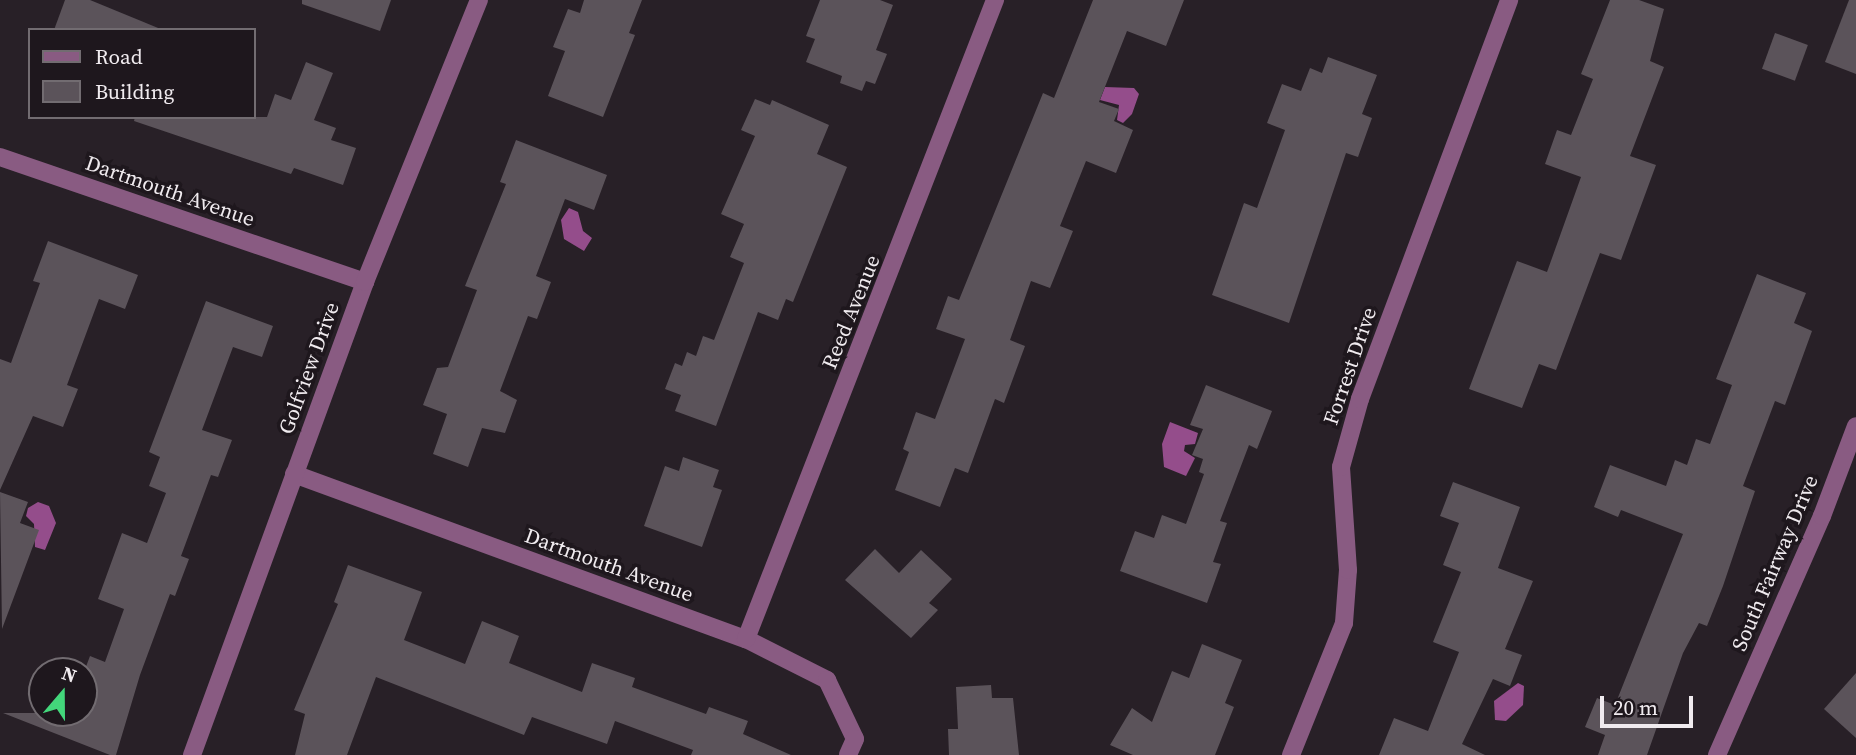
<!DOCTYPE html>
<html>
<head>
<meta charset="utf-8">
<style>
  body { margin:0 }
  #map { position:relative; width:1856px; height:755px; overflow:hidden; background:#282027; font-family:"Source Serif 4",serif }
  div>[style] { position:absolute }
  .water>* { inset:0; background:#944d8b }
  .building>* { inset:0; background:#5b535a; transform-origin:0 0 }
  .minor>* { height:18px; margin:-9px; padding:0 9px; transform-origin:9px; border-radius:9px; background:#895b82 }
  span { translate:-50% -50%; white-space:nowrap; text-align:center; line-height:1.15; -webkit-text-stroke:7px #1e171d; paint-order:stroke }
  .street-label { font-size:21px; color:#f0ebef }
  .legend { position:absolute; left:28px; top:28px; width:228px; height:91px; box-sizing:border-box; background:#1e171d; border:2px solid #726c71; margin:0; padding:9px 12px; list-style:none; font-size:21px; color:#f0ebef }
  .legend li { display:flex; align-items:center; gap:14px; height:35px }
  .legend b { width:35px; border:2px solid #726c71 }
  .north { position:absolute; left:28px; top:657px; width:70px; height:70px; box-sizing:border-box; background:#1e171d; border:2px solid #726c71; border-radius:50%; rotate:20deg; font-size:19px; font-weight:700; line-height:28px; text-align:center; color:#f0ebef }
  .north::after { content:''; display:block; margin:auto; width:24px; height:32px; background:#43d77b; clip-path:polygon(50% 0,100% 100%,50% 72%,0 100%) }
  .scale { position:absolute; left:1600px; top:696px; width:93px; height:32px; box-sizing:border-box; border:4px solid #f0ebef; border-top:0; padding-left:9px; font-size:21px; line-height:24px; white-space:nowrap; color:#f0ebef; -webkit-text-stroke:5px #1e171d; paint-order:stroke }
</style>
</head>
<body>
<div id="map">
  <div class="water">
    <div style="clip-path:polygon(1105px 87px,1134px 88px,1139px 94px,1132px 114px,1123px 123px,1117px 120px,1119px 105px,1100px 100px)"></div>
    <div style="clip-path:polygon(569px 208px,578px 212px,583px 231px,592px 238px,584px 251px,564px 239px,561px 220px)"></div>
    <div style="clip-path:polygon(1170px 422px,1198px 433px,1195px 444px,1185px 445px,1184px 451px,1195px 458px,1186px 476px,1164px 467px,1162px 444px)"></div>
    <div style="clip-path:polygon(38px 502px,49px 506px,56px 523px,45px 550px,35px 547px,34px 524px,26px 516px,28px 508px)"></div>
    <div style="clip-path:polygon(1518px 683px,1524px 686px,1523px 705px,1506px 721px,1495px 720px,1494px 701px)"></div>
  </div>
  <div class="building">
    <div style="clip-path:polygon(65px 0,90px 0,163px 30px,54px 30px)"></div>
    <div style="clip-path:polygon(302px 0,391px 0,380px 31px,302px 4px)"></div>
    <div style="clip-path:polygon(584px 0,642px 0,629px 33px,635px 35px,603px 117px,548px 96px,565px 51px,553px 47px,568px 9px,580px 13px)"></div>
    <div style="clip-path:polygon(820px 0,880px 0,893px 5px,876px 50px,887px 54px,875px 84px,866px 81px,862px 91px,840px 83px,842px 76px,806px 62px,815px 39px,806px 36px)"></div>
    <div style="clip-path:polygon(1093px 0,1184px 0,1166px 46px,1127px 31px,1099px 102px,1119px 109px,1114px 121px,1133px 130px,1116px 173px,1086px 161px,1060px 226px,1073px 231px,1050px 288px,1031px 281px,1010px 340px,1025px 346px,1004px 403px,995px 399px,968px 473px,955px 468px,940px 507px,895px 490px,909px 452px,903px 449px,916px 412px,935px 419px,965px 339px,936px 329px,948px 296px,959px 300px,1043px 93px,1054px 98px)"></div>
    <div style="clip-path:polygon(1610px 0,1639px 0,1664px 9px,1650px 61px,1664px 67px,1630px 156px,1656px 165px,1621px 260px,1600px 253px,1556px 370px,1539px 364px,1522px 408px,1469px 389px,1517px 261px,1547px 272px,1581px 177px,1545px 164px,1557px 130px,1571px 135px,1593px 79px,1581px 74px)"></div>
    <div style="clip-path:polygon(1849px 0,1856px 0,1856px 74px,1825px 62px)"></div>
    <div style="left:1775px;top:33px;width:35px;height:38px;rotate:20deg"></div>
    <div style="clip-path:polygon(1328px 57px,1377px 75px,1362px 114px,1372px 118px,1358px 157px,1346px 153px,1289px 323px,1212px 295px,1244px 203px,1257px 208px,1285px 130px,1267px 123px,1282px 84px,1301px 91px,1310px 68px,1322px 73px)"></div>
    <div style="clip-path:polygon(306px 62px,333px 73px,314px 120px,336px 128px,331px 140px,356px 148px,343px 185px,294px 168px,291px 174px,134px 121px,135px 117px,267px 117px,275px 94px,291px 100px)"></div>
    <div style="clip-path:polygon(755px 99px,770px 105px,772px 100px,829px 125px,817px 154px,847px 167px,793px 302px,786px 299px,778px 320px,758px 312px,716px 426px,675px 411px,681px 395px,665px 389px,675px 363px,682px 366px,687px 352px,696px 356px,703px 336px,714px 340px,744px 263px,730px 257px,744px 224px,721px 214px,755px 136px,741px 130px)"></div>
    <div style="clip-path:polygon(516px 140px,607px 175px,594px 210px,565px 199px,536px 276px,551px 282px,537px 319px,528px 316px,500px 391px,517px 400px,505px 433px,482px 428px,468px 467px,433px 454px,447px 414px,423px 405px,437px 368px,448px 367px,477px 290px,465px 286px,506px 184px,500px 182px)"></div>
    <div style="clip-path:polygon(48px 241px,138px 275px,125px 309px,99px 299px,67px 385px,78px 389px,63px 427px,33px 416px,0 490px,0 359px,11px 363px,40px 283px,33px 281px)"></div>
    <div style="clip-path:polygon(1757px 274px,1806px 293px,1794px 323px,1812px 331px,1785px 405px,1775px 401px,1743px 486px,1755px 491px,1723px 586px,1707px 626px,1699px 623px,1683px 653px,1647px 755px,1598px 755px,1605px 735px,1585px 727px,1597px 698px,1615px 705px,1683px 534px,1621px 510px,1618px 517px,1594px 507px,1610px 465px,1666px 486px,1675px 460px,1687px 465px,1696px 439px,1710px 444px,1732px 385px,1716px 379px)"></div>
    <div style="clip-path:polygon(206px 301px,273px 326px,262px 357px,233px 347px,202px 430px,232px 440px,218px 477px,211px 475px,181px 556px,189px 559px,175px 596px,170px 594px,140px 675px,116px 755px,110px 755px,3px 713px,84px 713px,84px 672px,90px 656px,105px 662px,124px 609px,98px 599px,122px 533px,147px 543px,166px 493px,149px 486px,160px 457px,149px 452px)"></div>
    <div style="clip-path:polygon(1206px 385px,1272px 411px,1257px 449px,1249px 445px,1220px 521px,1227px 523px,1213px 562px,1221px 564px,1207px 603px,1120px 571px,1135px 531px,1154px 538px,1162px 515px,1186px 524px,1204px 474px,1199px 472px,1203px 459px,1192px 455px,1203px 429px,1190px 425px)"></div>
    <div style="clip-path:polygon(683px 457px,719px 470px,713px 487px,722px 490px,702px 547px,644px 526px,665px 466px,679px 471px)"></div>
    <div style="clip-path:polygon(1453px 482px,1520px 507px,1498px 568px,1533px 581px,1505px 649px,1522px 655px,1510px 686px,1493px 679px,1462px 744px,1485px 755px,1379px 755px,1394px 718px,1428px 731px,1459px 652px,1433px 642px,1461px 572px,1443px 565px,1459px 523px,1440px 516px)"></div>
    <div style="clip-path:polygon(0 492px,28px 502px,20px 523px,39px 530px,2px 629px)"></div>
    <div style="clip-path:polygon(875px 549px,899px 573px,921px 550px,952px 579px,929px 603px,938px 610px,911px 638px,845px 580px)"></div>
    <div style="clip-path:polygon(348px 565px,422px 592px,404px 640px,465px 664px,482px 621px,519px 636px,509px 663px,582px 692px,592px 663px,635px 678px,632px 687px,706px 714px,709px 707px,748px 721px,743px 734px,791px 755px,691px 755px,693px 750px,615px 721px,607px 744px,532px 717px,524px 735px,376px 677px,347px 755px,295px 755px,305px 714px,294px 710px,338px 604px,334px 602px)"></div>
    <div style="clip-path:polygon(1202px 644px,1242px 660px,1225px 703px,1234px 707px,1215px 755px,1133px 755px,1110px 745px,1132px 708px,1152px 722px,1172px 671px,1189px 678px)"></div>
    <div style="clip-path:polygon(1856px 673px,1856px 738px,1824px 709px)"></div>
    <div style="clip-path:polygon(991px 685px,992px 698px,1013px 698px,1019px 755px,949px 755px,948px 729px,958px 729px,956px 687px)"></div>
  </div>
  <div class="minor">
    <div style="left:0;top:157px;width:386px;rotate:18.9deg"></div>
    <div style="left:294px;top:474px;width:481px;rotate:20.1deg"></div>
    <div style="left:746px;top:639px;width:91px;rotate:26.8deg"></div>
    <div style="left:827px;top:680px;width:65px;rotate:64.6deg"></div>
    <div style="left:855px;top:739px;width:17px;rotate:114deg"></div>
    <div style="left:746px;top:639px;width:686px;rotate:-68.71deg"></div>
    <div style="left:192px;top:755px;width:504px;rotate:-69.91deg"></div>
    <div style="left:365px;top:282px;width:304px;rotate:-68deg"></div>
    <div style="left:1291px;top:755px;width:142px;rotate:-68.1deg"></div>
    <div style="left:1344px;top:623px;width:53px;rotate:-85.7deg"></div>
    <div style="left:1348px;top:570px;width:103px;rotate:-93.9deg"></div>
    <div style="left:1341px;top:467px;width:71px;rotate:-74.4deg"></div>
    <div style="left:1360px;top:399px;width:426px;rotate:-69.5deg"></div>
    <div style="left:1717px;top:755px;width:261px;rotate:-66.3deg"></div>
    <div style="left:1822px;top:516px;width:96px;rotate:-69.3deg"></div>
  </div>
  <div class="street-label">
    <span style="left:170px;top:191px;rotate:19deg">Dartmouth Avenue</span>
    <span style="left:851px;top:312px;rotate:-68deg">Reed Avenue</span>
    <span style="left:1350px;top:366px;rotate:-71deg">Forrest Drive</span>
    <span style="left:309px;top:368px;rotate:-70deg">Golfview Drive</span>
    <span style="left:1775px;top:563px;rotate:-67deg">South Fairway Drive</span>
    <span style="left:609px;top:565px;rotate:20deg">Dartmouth Avenue</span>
  </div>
  <ul class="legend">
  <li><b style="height:9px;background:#895b82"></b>Road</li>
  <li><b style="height:19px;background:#5b535a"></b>Building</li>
  </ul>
  <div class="north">N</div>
  <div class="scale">20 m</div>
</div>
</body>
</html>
